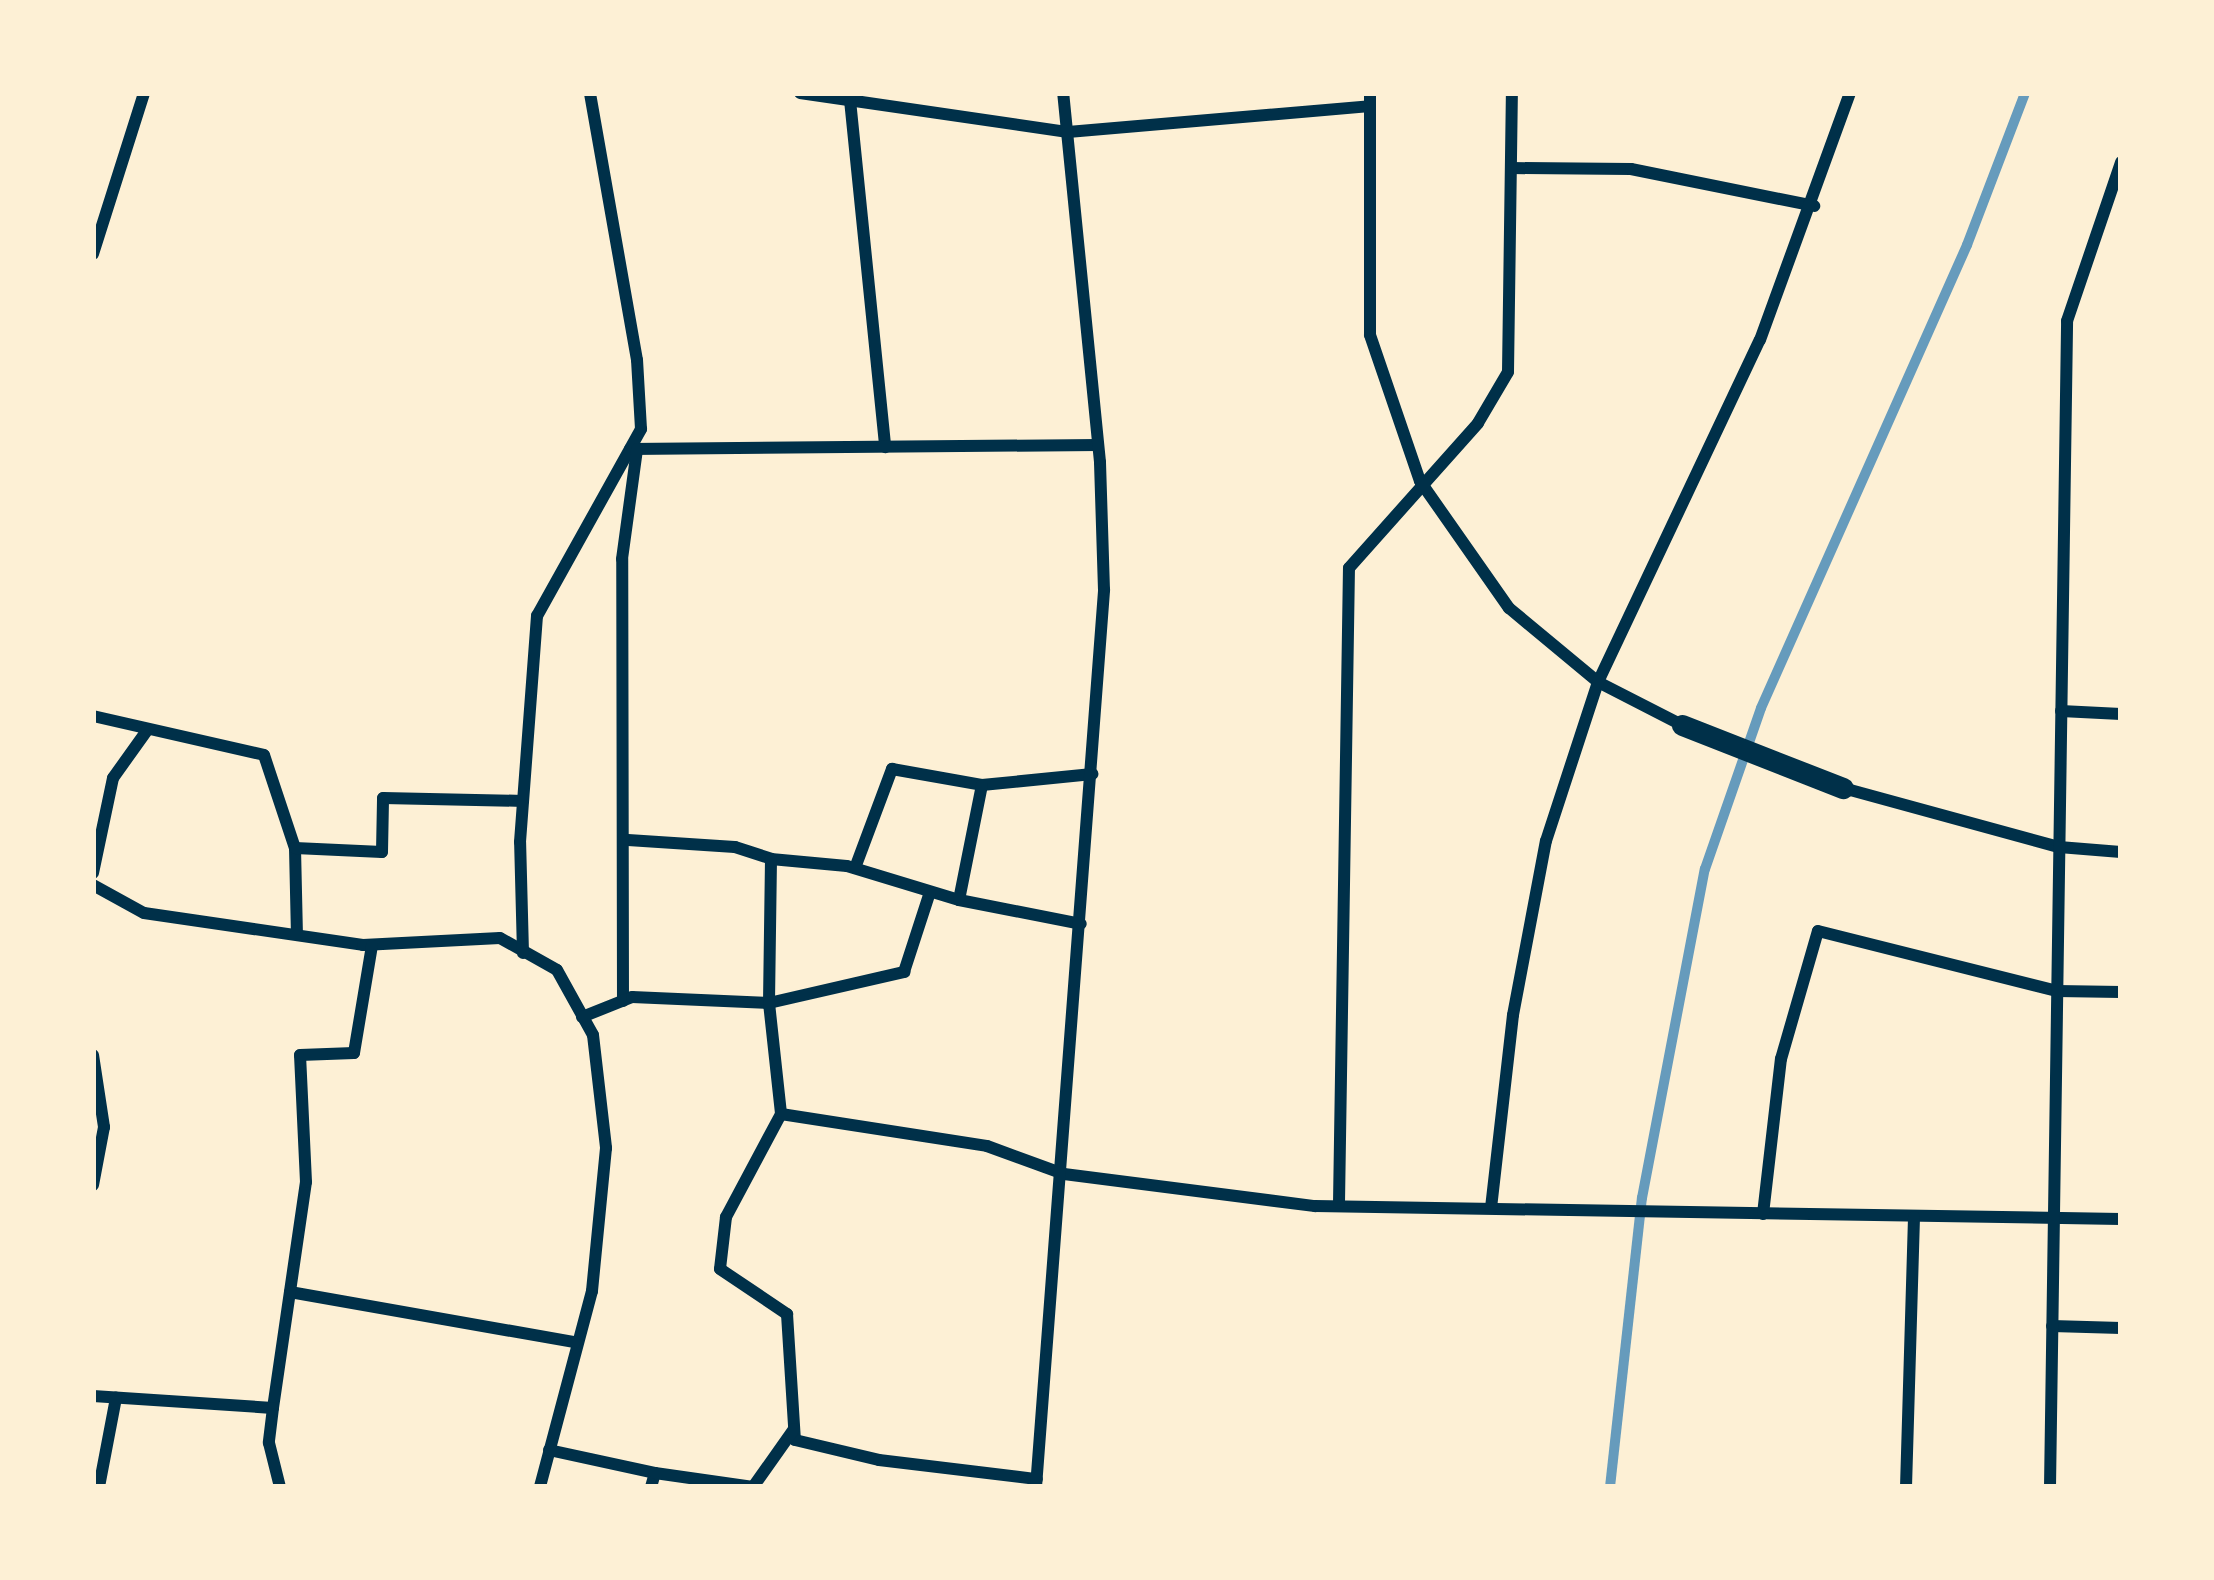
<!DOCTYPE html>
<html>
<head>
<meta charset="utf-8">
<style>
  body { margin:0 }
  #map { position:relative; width:2214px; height:1580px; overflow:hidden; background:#fdf0d5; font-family:"Varela Round",sans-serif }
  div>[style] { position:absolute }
  .stream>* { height:10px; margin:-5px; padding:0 5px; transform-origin:5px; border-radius:5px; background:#669bbc }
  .minor>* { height:12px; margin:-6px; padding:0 6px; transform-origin:6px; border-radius:6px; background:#003049 }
  .tertiary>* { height:21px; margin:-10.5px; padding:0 10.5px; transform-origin:10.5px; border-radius:10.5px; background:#003049 }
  span { translate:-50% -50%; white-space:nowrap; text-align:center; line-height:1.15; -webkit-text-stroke:12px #fdf0d5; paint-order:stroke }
  .frame { position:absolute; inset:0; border:96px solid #fdf0d5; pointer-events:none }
</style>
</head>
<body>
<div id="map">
  <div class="stream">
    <div style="left:1610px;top:1487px;width:291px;rotate:-83.7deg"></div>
    <div style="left:1642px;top:1198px;width:335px;rotate:-79.2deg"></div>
    <div style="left:1705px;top:869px;width:170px;rotate:-70.8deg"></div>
    <div style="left:1761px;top:708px;width:507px;rotate:-66.01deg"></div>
    <div style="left:1967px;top:245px;width:163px;rotate:-69.1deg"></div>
  </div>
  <div class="minor">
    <div style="left:800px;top:93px;width:271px;rotate:8.3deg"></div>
    <div style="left:1068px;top:132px;width:303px;rotate:-4.9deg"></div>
    <div style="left:1370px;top:93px;width:242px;rotate:90deg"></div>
    <div style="left:1370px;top:335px;width:154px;rotate:71.1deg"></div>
    <div style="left:1420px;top:481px;width:155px;rotate:55deg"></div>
    <div style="left:1509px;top:608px;width:116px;rotate:39.7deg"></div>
    <div style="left:1598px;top:682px;width:94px;rotate:27.1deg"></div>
    <div style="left:850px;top:100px;width:349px;rotate:84.2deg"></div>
    <div style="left:1511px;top:168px;width:120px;rotate:0.5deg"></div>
    <div style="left:1631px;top:169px;width:187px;rotate:11.4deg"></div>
    <div style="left:93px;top:254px;width:169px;rotate:-72.4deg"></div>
    <div style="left:630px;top:449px;width:468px;rotate:-0.5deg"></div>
    <div style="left:2061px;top:711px;width:60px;rotate:2.9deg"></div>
    <div style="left:93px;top:716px;width:175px;rotate:12.8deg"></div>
    <div style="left:264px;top:755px;width:98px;rotate:71.6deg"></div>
    <div style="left:295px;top:848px;width:85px;rotate:88.7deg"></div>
    <div style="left:1843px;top:788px;width:224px;rotate:15.3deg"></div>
    <div style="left:2059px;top:847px;width:62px;rotate:4.6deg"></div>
    <div style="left:628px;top:840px;width:107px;rotate:3.7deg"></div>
    <div style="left:735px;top:847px;width:38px;rotate:18deg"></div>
    <div style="left:771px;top:859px;width:76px;rotate:5.3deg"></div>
    <div style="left:847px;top:866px;width:117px;rotate:16.9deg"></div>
    <div style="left:959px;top:900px;width:124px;rotate:11.1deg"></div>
    <div style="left:295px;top:848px;width:87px;rotate:2.6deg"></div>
    <div style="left:382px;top:852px;width:54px;rotate:-88.9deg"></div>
    <div style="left:383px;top:798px;width:140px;rotate:1.2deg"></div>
    <div style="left:771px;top:859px;width:144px;rotate:90.8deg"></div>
    <div style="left:769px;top:1003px;width:139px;rotate:-12.9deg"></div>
    <div style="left:904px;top:972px;width:84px;rotate:-72deg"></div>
    <div style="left:855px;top:868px;width:106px;rotate:-69.5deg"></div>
    <div style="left:892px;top:769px;width:91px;rotate:10.1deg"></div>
    <div style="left:982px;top:785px;width:111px;rotate:-5.7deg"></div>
    <div style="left:93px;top:873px;width:97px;rotate:-78.1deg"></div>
    <div style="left:113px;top:778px;width:60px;rotate:-54.5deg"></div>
    <div style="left:93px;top:885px;width:58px;rotate:28.8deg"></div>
    <div style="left:144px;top:913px;width:221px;rotate:8.3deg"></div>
    <div style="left:363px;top:945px;width:137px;rotate:-2.9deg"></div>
    <div style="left:500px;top:938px;width:65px;rotate:29.3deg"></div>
    <div style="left:557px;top:970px;width:74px;rotate:61deg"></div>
    <div style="left:593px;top:1035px;width:114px;rotate:83.4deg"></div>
    <div style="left:606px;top:1148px;width:144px;rotate:95.6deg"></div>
    <div style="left:592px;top:1291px;width:203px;rotate:104.9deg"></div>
    <div style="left:959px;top:900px;width:117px;rotate:-78.7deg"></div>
    <div style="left:523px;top:953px;width:111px;rotate:-91.5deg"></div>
    <div style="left:520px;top:842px;width:227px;rotate:-85.7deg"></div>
    <div style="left:537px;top:616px;width:214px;rotate:-60.9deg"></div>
    <div style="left:641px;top:429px;width:69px;rotate:-93.3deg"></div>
    <div style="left:637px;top:360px;width:271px;rotate:-100deg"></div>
    <div style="left:623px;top:1001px;width:442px;rotate:-90.1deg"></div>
    <div style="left:622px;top:559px;width:111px;rotate:-82.2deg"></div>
    <div style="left:582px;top:1017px;width:54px;rotate:-21.8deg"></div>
    <div style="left:632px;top:997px;width:137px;rotate:2.5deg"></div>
    <div style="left:769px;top:1003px;width:112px;rotate:83.8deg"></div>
    <div style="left:781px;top:1114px;width:117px;rotate:118.1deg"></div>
    <div style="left:726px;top:1217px;width:52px;rotate:96.6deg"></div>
    <div style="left:720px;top:1269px;width:81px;rotate:33.9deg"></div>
    <div style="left:787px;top:1314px;width:126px;rotate:86.4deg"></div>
    <div style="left:795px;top:1440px;width:86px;rotate:13.4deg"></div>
    <div style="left:879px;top:1460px;width:159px;rotate:6.9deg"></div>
    <div style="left:93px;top:1055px;width:73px;rotate:81.3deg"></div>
    <div style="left:104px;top:1127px;width:59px;rotate:100.7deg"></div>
    <div style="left:781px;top:1114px;width:208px;rotate:8.8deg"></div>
    <div style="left:987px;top:1146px;width:82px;rotate:20deg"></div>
    <div style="left:1064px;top:1174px;width:253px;rotate:7.3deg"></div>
    <div style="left:1315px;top:1206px;width:806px;rotate:0.92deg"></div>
    <div style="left:1339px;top:1203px;width:635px;rotate:-89.1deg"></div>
    <div style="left:1349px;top:568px;width:194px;rotate:-48.3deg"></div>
    <div style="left:1478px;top:423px;width:59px;rotate:-59.5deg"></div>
    <div style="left:1508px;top:372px;width:279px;rotate:-89.2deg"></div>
    <div style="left:1491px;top:1208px;width:194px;rotate:-83.5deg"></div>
    <div style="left:1513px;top:1015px;width:177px;rotate:-79.3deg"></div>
    <div style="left:1546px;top:841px;width:167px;rotate:-71.9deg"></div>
    <div style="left:1598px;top:682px;width:378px;rotate:-64.7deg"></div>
    <div style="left:1760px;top:340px;width:263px;rotate:-70deg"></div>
    <div style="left:1763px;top:1214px;width:156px;rotate:-83.4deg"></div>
    <div style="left:1781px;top:1059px;width:133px;rotate:-73.9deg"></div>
    <div style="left:1818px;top:931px;width:246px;rotate:14.1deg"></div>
    <div style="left:2057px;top:991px;width:64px;rotate:0.9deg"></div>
    <div style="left:290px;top:1292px;width:289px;rotate:10deg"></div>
    <div style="left:2052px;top:1326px;width:69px;rotate:1.7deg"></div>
    <div style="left:93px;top:1396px;width:180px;rotate:3.8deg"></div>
    <div style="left:273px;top:1408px;width:228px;rotate:-81.7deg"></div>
    <div style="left:306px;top:1182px;width:127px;rotate:-92.7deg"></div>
    <div style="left:300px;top:1055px;width:54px;rotate:-2.1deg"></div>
    <div style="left:354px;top:1053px;width:109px;rotate:-80.5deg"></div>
    <div style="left:273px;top:1408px;width:35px;rotate:97deg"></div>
    <div style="left:269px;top:1443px;width:45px;rotate:76deg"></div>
    <div style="left:549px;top:1450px;width:108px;rotate:12.2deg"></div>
    <div style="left:655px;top:1473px;width:15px;rotate:106deg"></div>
    <div style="left:655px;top:1473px;width:99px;rotate:8.1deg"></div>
    <div style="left:753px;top:1487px;width:71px;rotate:-54.7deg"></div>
    <div style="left:99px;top:1487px;width:91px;rotate:-79.2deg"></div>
    <div style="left:1036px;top:1487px;width:900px;rotate:-85.66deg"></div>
    <div style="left:1104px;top:590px;width:128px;rotate:-91.8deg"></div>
    <div style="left:1100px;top:462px;width:371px;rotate:-95.7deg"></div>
    <div style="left:1906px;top:1487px;width:270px;rotate:-88.3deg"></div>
    <div style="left:2050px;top:1487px;width:1166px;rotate:-89.16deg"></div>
    <div style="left:2067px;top:321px;width:168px;rotate:-71.2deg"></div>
  </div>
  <div class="tertiary">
    <div style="left:1682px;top:725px;width:173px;rotate:21.4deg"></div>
  </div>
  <div class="frame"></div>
</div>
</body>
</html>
